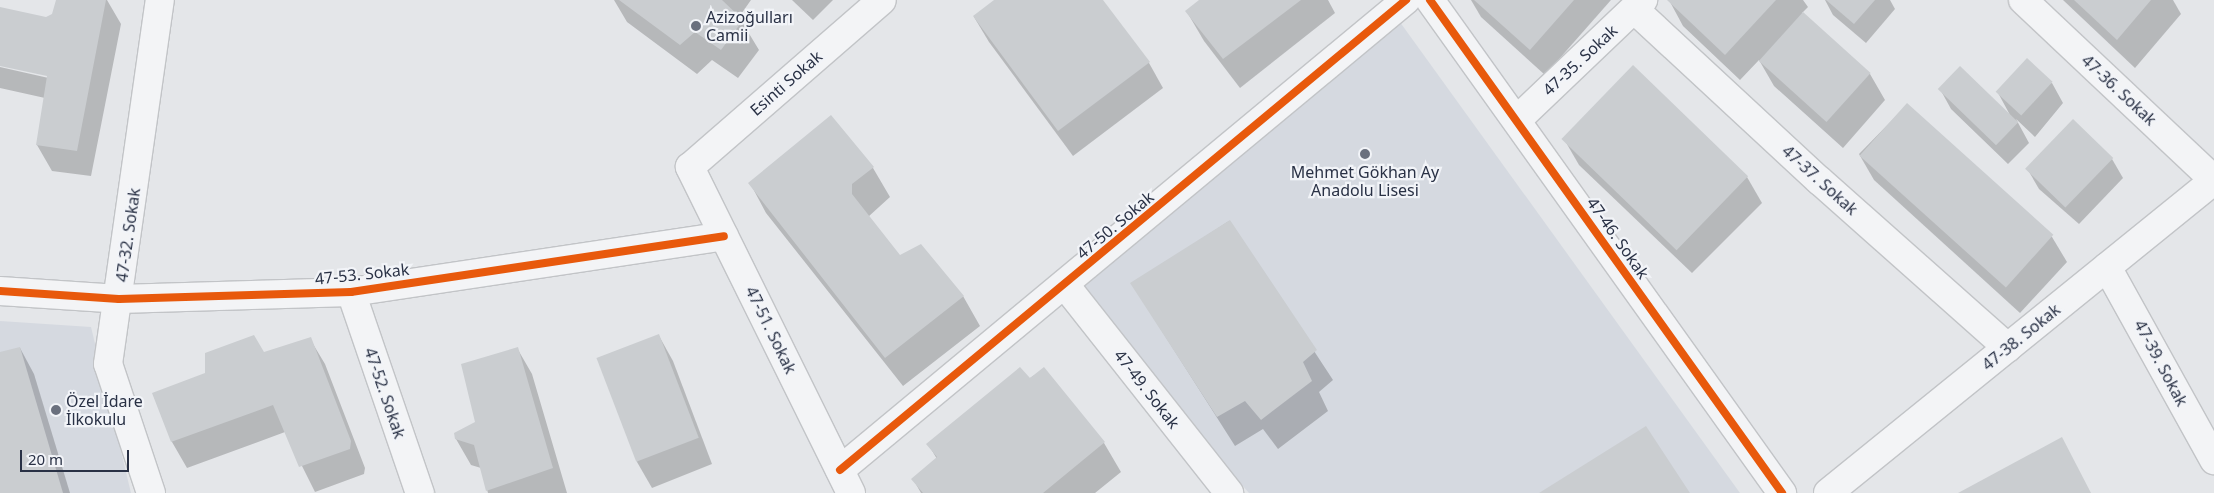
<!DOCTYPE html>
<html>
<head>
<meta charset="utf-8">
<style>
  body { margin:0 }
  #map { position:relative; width:2214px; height:493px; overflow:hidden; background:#e4e6e9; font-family:"Noto Sans",sans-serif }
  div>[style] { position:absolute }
  .built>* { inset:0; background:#d5d9e0 }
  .shadow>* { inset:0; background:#0003 }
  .building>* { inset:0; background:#cacdd0; transform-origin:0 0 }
  .roads { filter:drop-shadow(1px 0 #c2c4c7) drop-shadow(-1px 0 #c2c4c7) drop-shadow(0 1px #c2c4c7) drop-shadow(0 -1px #c2c4c7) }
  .street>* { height:28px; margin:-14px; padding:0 14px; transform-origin:14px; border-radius:14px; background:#f3f4f6 }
  .cycleway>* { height:8px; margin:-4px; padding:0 4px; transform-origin:4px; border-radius:4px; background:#e8590c }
  .dots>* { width:14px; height:14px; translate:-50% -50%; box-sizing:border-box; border:2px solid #f2f4f8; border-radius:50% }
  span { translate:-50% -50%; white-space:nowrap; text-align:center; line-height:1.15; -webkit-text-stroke:4.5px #f2f4f8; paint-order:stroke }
  .poi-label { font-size:16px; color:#293145 }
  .left { translate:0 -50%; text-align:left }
  .street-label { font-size:16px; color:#293145 }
  .scale { position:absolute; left:20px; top:450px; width:109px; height:22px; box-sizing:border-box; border:2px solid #293145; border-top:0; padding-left:6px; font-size:15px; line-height:18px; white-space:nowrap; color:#293145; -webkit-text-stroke:4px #f2f4f8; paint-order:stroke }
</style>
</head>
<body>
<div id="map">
  <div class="built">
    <div style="clip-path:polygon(1397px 18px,1740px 493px,1249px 493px,1072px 291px)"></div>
    <div style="clip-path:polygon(0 321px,91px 327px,131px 493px,0 493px)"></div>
  </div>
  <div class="shadow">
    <div style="clip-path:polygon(57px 0,107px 0,121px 24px,91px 176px,52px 171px,37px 145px,45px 98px,0 88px,0 67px,53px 79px,53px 76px,0 65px,0 9px,46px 19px,54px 15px)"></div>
    <div style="clip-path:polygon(614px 0,751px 0,739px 17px,759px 50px,738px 78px,712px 60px,697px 74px,627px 22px)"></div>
    <div style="clip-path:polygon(792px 0,833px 0,813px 20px)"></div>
    <div style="clip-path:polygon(996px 0,1102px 0,1149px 63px,1163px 88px,1073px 156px,989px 42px,974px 17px)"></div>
    <div style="clip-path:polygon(1201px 0,1328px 0,1335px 13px,1240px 88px,1204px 41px,1187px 12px)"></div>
    <div style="clip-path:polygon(1471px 0,1611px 0,1545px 75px,1481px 17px)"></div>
    <div style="clip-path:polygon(1669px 0,1803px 0,1808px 7px,1802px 13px,1870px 74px,1885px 100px,1843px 148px,1774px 86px,1759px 60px,1740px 80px,1683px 26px)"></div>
    <div style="clip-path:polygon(1825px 0,1890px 0,1895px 9px,1866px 43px,1833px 15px)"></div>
    <div style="clip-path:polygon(2063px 0,2173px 0,2181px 14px,2135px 68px)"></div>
    <div style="clip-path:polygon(1633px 67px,1747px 177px,1762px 203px,1692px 273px,1579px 165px,1564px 139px)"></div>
    <div style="clip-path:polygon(2052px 83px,2063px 103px,2035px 137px,2016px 119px,2029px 143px,2008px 164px,1951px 109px,1940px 89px,2010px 115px,1997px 91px)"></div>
    <div style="clip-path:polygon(1907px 105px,2052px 237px,2067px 262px,2020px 313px,1874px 180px,1859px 154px)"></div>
    <div style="clip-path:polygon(831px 117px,873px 168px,890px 197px,868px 217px,900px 257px,963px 296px,980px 326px,903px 386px,766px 213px,750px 183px)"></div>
    <div style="clip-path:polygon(2112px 159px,2123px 178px,2079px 224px,2039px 189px,2028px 170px)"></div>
    <div style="clip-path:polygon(1229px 221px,1333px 380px,1319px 392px,1328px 411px,1278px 449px,1263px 429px,1235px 446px,1132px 284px)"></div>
    <div style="clip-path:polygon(659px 336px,673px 361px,712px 464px,652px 488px,637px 462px)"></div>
    <div style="clip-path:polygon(310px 339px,325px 364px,365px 468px,364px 474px,315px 492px,285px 432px,187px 468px,172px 442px,153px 394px)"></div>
    <div style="clip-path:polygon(20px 348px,34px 374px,70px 493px,0 493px,0 354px)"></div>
    <div style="clip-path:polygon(517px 348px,532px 374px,567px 493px,488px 493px,481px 468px,471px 465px,456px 439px,477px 423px)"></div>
    <div style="clip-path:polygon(1044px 369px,1104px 443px,1121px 472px,1095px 493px,921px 493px,913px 479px,937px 459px,928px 444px)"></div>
  </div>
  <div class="building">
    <div style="clip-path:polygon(56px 0,106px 0,77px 151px,36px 145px,47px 76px,0 66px,0 7px,46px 17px,52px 14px)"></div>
    <div style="clip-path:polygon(619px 0,722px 0,743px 20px,721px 50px,695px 32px,680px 45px)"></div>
    <div style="clip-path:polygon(994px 0,1103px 0,1150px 62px,1058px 131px,973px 16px)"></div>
    <div style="clip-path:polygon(1199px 0,1301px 0,1223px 59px,1185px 11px)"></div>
    <div style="clip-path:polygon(1474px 0,1574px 0,1530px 50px)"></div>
    <div style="clip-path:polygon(1667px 0,1776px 0,1725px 55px)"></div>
    <div style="clip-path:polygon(1826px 0,1875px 0,1854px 24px)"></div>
    <div style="clip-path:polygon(2074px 0,2151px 0,2117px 40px)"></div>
    <div style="left:1803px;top:12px;width:91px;height:66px;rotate:42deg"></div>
    <div style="left:2027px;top:58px;width:35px;height:46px;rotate:43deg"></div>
    <div style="left:1633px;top:65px;width:160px;height:103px;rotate:44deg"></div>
    <div style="left:1960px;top:66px;width:81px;height:32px;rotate:44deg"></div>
    <div style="left:1907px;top:103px;width:197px;height:71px;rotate:42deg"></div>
    <div style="clip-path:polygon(831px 115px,874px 167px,852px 184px,852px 194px,900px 255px,921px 244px,964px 296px,885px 358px,748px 183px)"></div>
    <div style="left:2073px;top:119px;width:56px;height:69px;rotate:44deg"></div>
    <div style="clip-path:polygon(1230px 220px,1317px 350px,1303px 362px,1312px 381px,1261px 420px,1245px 401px,1217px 417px,1130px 283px)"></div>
    <div style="left:659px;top:334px;width:111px;height:67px;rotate:69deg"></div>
    <div style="clip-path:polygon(254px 335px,264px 352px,311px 337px,351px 441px,350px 449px,299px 467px,273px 405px,171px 442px,152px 393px,205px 373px,205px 353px)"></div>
    <div style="clip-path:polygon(20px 347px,63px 493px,0 493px,0 352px)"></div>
    <div style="clip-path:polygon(518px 347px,553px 468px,486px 491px,474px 445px,455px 439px,454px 433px,475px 422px,461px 364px)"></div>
    <div style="clip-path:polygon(1020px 367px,1030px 378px,1044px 367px,1105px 442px,1043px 493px,923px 493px,911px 479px,937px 457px,926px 444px)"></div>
    <div style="clip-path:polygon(1646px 426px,1690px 493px,1539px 493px)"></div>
    <div style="clip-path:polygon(2062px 437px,2091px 493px,1958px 493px)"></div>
  </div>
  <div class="roads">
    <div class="street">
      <div style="left:1430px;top:0;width:606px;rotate:54.47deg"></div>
      <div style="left:2023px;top:0;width:262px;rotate:43.3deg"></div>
      <div style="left:1634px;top:9px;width:253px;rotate:42.8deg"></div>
      <div style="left:1820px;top:181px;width:251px;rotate:41.6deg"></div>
      <div style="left:1518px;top:119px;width:173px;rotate:-43.6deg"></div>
      <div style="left:2107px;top:267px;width:221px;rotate:61deg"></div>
      <div style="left:1065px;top:285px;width:265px;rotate:51.7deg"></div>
      <div style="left:0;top:291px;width:119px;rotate:3.8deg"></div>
      <div style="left:119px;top:299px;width:232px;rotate:-1.7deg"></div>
      <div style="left:351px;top:292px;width:377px;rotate:-8.5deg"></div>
      <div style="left:351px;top:292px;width:213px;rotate:71.1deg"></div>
      <div style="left:840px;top:470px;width:736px;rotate:-39.71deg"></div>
      <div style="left:151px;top:493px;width:136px;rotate:-108.4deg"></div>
      <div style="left:108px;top:364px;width:368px;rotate:-81.9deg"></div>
      <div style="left:851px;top:493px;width:364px;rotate:-116.3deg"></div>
      <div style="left:690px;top:167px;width:254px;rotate:-41deg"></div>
      <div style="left:1828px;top:493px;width:497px;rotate:-39deg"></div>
    </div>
  </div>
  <div class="cycleway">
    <div style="left:1430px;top:0;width:606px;rotate:54.47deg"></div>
    <div style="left:0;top:291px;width:119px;rotate:3.8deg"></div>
    <div style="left:119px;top:299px;width:232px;rotate:-1.7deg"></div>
    <div style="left:351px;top:292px;width:377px;rotate:-8.5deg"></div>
    <div style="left:840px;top:470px;width:736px;rotate:-39.71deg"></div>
  </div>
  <div class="dots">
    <div style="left:696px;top:26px;background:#6a707e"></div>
    <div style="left:1365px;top:154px;background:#6a707e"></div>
    <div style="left:56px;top:410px;background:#6a707e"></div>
  </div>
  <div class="poi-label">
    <span class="left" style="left:706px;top:26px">Azizoğulları<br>Camii</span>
    <span style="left:1365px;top:181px">Mehmet Gökhan Ay<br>Anadolu Lisesi</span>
    <span class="left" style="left:66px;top:410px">Özel İdare<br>İlkokulu</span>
  </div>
  <div class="street-label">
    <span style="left:1580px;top:60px;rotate:-43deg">47-35. Sokak</span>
    <span style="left:786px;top:83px;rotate:-41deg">Esinti Sokak</span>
    <span style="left:2119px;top:90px;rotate:43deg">47-36. Sokak</span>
    <span style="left:1820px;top:180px;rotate:42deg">47-37. Sokak</span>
    <span style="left:1115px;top:225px;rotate:-40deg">47-50. Sokak</span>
    <span style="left:128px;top:235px;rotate:-82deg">47-32. Sokak</span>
    <span style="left:1618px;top:238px;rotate:55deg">47-46. Sokak</span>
    <span style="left:362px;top:274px;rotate:-6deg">47-53. Sokak</span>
    <span style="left:771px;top:330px;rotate:64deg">47-51. Sokak</span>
    <span style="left:2021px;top:337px;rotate:-39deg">47-38. Sokak</span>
    <span style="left:2161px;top:363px;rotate:62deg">47-39. Sokak</span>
    <span style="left:1147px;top:389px;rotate:52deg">47-49. Sokak</span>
    <span style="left:385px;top:393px;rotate:71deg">47-52. Sokak</span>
  </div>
  <div class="scale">20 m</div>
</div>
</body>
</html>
